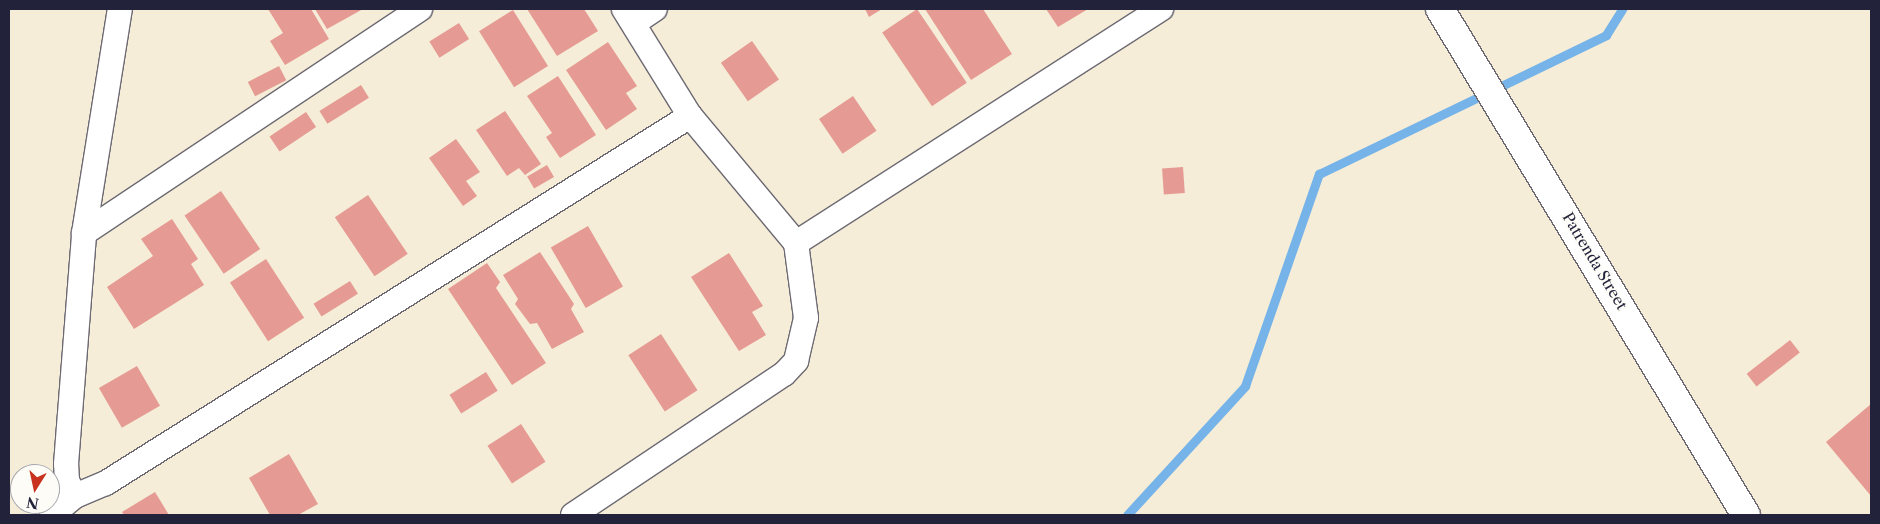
<!DOCTYPE html>
<html>
<head>
<meta charset="utf-8">
<style>
  body { margin:0 }
  #map { position:relative; width:1880px; height:524px; overflow:hidden; background:#f5edd8; font-family:"Libre Caslon Text",serif }
  div>[style] { position:absolute }
  .stream>* { height:9px; margin:-4.5px; padding:0 4.5px; transform-origin:4.5px; border-radius:4.5px; background:#76b3e8 }
  .building>* { inset:0; background:#e59b93; transform-origin:0 0 }
  .roads { filter:drop-shadow(1px 0 #6c6972) drop-shadow(-1px 0 #6c6972) drop-shadow(0 1px #6c6972) drop-shadow(0 -1px #6c6972) }
  .street>* { height:24px; margin:-12px; padding:0 12px; transform-origin:12px; border-radius:12px; background:#fff }
  .secondary>* { height:28px; margin:-14px; padding:0 14px; transform-origin:14px; border-radius:14px; background:#fff }
  span { translate:-50% -50%; white-space:nowrap; text-align:center; line-height:1.15; -webkit-text-stroke:4px #fdfcf7; paint-order:stroke }
  .street-label { font-size:15px; color:#22223b }
  .frame { position:absolute; inset:0; border:10px solid #22223b; pointer-events:none }
  .north { position:absolute; left:10px; top:464px; width:50px; height:50px; box-sizing:border-box; background:#fdfcf7; border:1px solid #a5a5ac; border-radius:50%; rotate:190deg; font-size:14px; font-weight:700; line-height:20px; text-align:center; color:#22223b }
  .north::after { content:''; display:block; margin:auto; width:18px; height:22px; background:#c8321e; clip-path:polygon(50% 0,100% 100%,50% 72%,0 100%) }
</style>
</head>
<body>
<div id="map">
  <div class="stream">
    <div style="left:1127px;top:515px;width:175px;rotate:-47.5deg"></div>
    <div style="left:1245px;top:386px;width:225px;rotate:-70.8deg"></div>
    <div style="left:1319px;top:174px;width:319px;rotate:-25.8deg"></div>
    <div style="left:1606px;top:35px;width:31px;rotate:-58deg"></div>
  </div>
  <div class="building">
    <div style="clip-path:polygon(268px 9px,311px 9px,329px 39px,285px 65px,270px 41px,283px 33px)"></div>
    <div style="clip-path:polygon(315px 9px,363px 9px,327px 29px)"></div>
    <div style="clip-path:polygon(527px 9px,584px 9px,598px 31px,557px 56px)"></div>
    <div style="clip-path:polygon(865px 9px,882px 9px,869px 17px)"></div>
    <div style="left:917px;top:9px;width:89px;height:42px;rotate:56deg"></div>
    <div style="clip-path:polygon(925px 9px,983px 9px,1012px 54px,971px 80px)"></div>
    <div style="clip-path:polygon(1046px 9px,1088px 9px,1058px 27px)"></div>
    <div style="left:513px;top:10px;width:66px;height:40px;rotate:58deg"></div>
    <div style="left:459px;top:23px;width:19px;height:35px;rotate:58deg"></div>
    <div style="left:752px;top:41px;width:47px;height:38px;rotate:55deg"></div>
    <div style="clip-path:polygon(608px 42px,637px 86px,626px 93px,637px 109px,606px 130px,566px 70px)"></div>
    <div style="left:279px;top:66px;width:16px;height:35px;rotate:63deg"></div>
    <div style="clip-path:polygon(558px 76px,596px 135px,560px 158px,546px 137px,552px 133px,527px 96px)"></div>
    <div style="left:361px;top:85px;width:15px;height:49px;rotate:58deg"></div>
    <div style="left:853px;top:96px;width:42px;height:41px;rotate:56deg"></div>
    <div style="clip-path:polygon(505px 111px,541px 164px,525px 175px,519px 168px,507px 176px,476px 130px)"></div>
    <div style="left:306px;top:112px;width:18px;height:44px;rotate:56deg"></div>
    <div style="clip-path:polygon(456px 139px,480px 172px,466px 181px,477px 196px,463px 206px,429px 158px)"></div>
    <div style="left:547px;top:165px;width:14px;height:23px;rotate:60deg"></div>
    <div style="left:1183px;top:167px;width:26px;height:21px;rotate:86deg"></div>
    <div style="left:221px;top:191px;width:70px;height:44px;rotate:56deg"></div>
    <div style="left:368px;top:195px;width:71px;height:40px;rotate:56deg"></div>
    <div style="clip-path:polygon(172px 219px,198px 259px,191px 264px,204px 285px,134px 329px,107px 287px,153px 256px,141px 239px)"></div>
    <div style="left:588px;top:226px;width:70px;height:43px;rotate:60deg"></div>
    <div style="clip-path:polygon(540px 252px,574px 304px,571px 309px,584px 332px,552px 349px,537px 323px,530px 324px,515px 304px,518px 299px,503px 275px)"></div>
    <div style="clip-path:polygon(729px 253px,763px 306px,752px 312px,766px 335px,739px 351px,691px 277px)"></div>
    <div style="left:266px;top:259px;width:70px;height:43px;rotate:57deg"></div>
    <div style="clip-path:polygon(487px 263px,500px 282px,496px 288px,546px 363px,512px 385px,448px 289px)"></div>
    <div style="left:350px;top:281px;width:15px;height:43px;rotate:58deg"></div>
    <div style="left:661px;top:334px;width:67px;height:39px;rotate:57deg"></div>
    <div style="left:1790px;top:340px;width:16px;height:55px;rotate:52deg"></div>
    <div style="left:137px;top:366px;width:46px;height:44px;rotate:60deg"></div>
    <div style="left:486px;top:372px;width:22px;height:43px;rotate:58deg"></div>
    <div style="clip-path:polygon(1871px 404px,1871px 496px,1826px 442px)"></div>
    <div style="left:521px;top:424px;width:45px;height:40px;rotate:57deg"></div>
    <div style="clip-path:polygon(289px 454px,318px 504px,298px 515px,270px 515px,249px 478px)"></div>
    <div style="clip-path:polygon(155px 492px,169px 515px,124px 515px,122px 512px)"></div>
  </div>
  <div class="roads">
    <div class="street">
      <div style="left:634px;top:23px;width:25px;rotate:-34deg"></div>
      <div style="left:84px;top:233px;width:404px;rotate:-33.7deg"></div>
      <div style="left:796px;top:243px;width:434px;rotate:-32.7deg"></div>
      <div style="left:75px;top:496px;width:17px;rotate:-118deg"></div>
      <div style="left:67px;top:481px;width:17px;rotate:-93deg"></div>
      <div style="left:66px;top:464px;width:232px;rotate:-85.5deg"></div>
      <div style="left:84px;top:233px;width:227px;rotate:-80.9deg"></div>
      <div style="left:52px;top:515px;width:30px;rotate:-40deg"></div>
      <div style="left:75px;top:496px;width:34px;rotate:-23deg"></div>
      <div style="left:106px;top:483px;width:690px;rotate:-32.15deg"></div>
      <div style="left:573px;top:515px;width:254px;rotate:-33.8deg"></div>
      <div style="left:784px;top:374px;width:18px;rotate:-47deg"></div>
      <div style="left:796px;top:361px;width:44px;rotate:-76.9deg"></div>
      <div style="left:806px;top:318px;width:76px;rotate:-97.6deg"></div>
      <div style="left:796px;top:243px;width:165px;rotate:-129.8deg"></div>
      <div style="left:690px;top:116px;width:126px;rotate:-121.7deg"></div>
    </div>
    <div class="secondary">
      <div style="left:1440px;top:9px;width:591px;rotate:58.84deg"></div>
    </div>
  </div>
  <div class="street-label">
    <span style="left:1595px;top:261px;rotate:59deg">Patrenda Street</span>
  </div>
  <div class="frame"></div>
  <div class="north">N</div>
</div>
</body>
</html>
